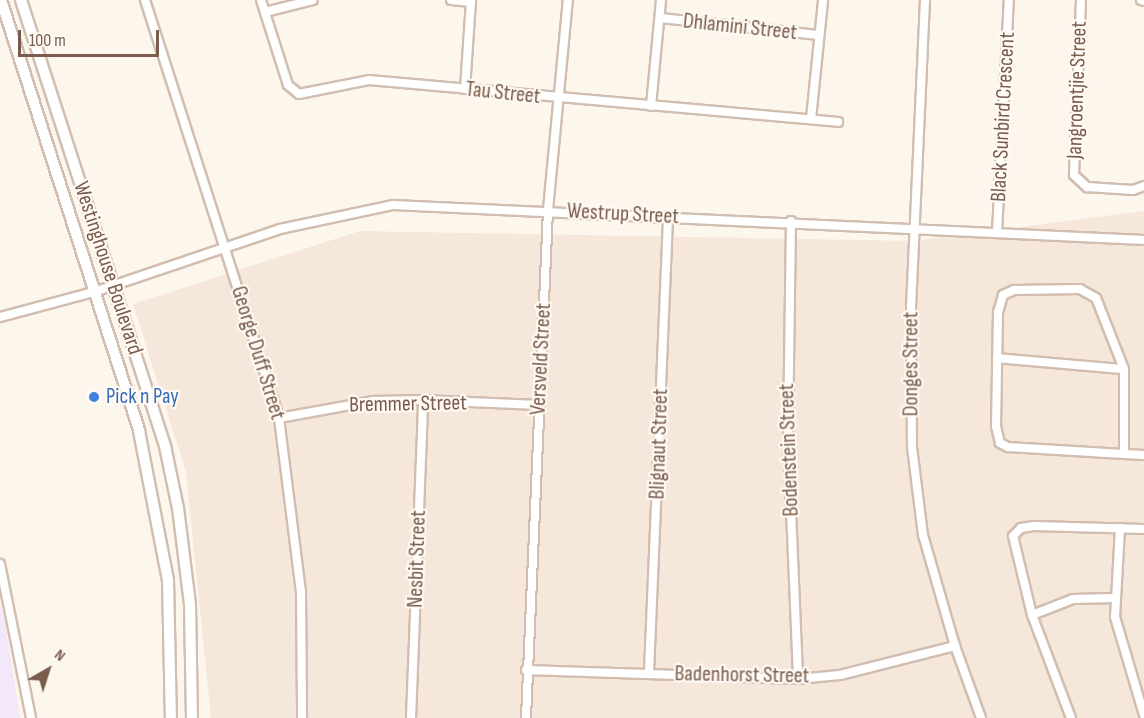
<!DOCTYPE html>
<html>
<head>
<meta charset="utf-8">
<style>
  body { margin:0 }
  #map { position:relative; width:1144px; height:718px; overflow:hidden; background:#fdf6ec; font-family:"Sofia Sans Condensed",sans-serif }
  div>[style] { position:absolute }
  .residential>* { inset:0; background:#f5e8da }
  .education>* { inset:0; background:#f3e8fa }
  .roads { filter:drop-shadow(2px 0 #d1beb0) drop-shadow(-2px 0 #d1beb0) drop-shadow(0 2px #d1beb0) drop-shadow(0 -2px #d1beb0) }
  .minor>* { height:8px; margin:-4px; padding:0 4px; transform-origin:4px; border-radius:4px; background:#fff }
  .tertiary>* { height:10px; margin:-5px; padding:0 5px; transform-origin:5px; border-radius:5px; background:#fff }
  .dots>* { width:16px; height:16px; translate:-50% -50%; box-sizing:border-box; border:3px solid #fffaf3; border-radius:50% }
  span { translate:-50% -50%; white-space:nowrap; text-align:center; line-height:1.15; -webkit-text-stroke:4.5px #fffaf3; paint-order:stroke }
  .street-label { font-size:22px; color:#7a5c4d }
  .shop-label { font-size:22px; color:#366cbe }
  .left { translate:0 -50%; text-align:left }
  .north { position:absolute; left:18px; top:640px; width:60px; height:60px; -webkit-text-stroke:4px #fffaf3; paint-order:stroke; rotate:39deg; font-size:16px; font-weight:700; line-height:24px; text-align:center; color:#7a5c4d }
  .north::after { content:''; display:block; margin:auto; width:21px; height:27px; background:#7a5c4d; clip-path:polygon(50% 0,100% 100%,50% 72%,0 100%) }
  .scale { position:absolute; left:18px; top:30px; width:141px; height:27px; box-sizing:border-box; border:3px solid #7a5c4d; border-top:0; padding-left:8px; font-size:18px; line-height:21px; white-space:nowrap; color:#7a5c4d; -webkit-text-stroke:4px #fffaf3; paint-order:stroke }
</style>
</head>
<body>
<div id="map">
  <div class="residential">
    <div style="clip-path:polygon(1144px 211px,1144px 718px,211px 718px,186px 472px,133px 304px,360px 231px,913px 241px)"></div>
  </div>
  <div class="education">
    <div style="clip-path:polygon(0 603px,5px 622px,20px 718px,0 718px)"></div>
  </div>
  <div class="roads">
    <div class="minor">
      <div style="left:145px;top:0;width:439px;rotate:72.2deg"></div>
      <div style="left:279px;top:418px;width:175px;rotate:82.8deg"></div>
      <div style="left:301px;top:592px;width:126px;rotate:89.5deg"></div>
      <div style="left:261px;top:0;width:89px;rotate:72.4deg"></div>
      <div style="left:288px;top:85px;width:14px;rotate:39deg"></div>
      <div style="left:299px;top:94px;width:71px;rotate:-11.3deg"></div>
      <div style="left:369px;top:80px;width:471px;rotate:5.1deg"></div>
      <div style="left:451px;top:0;width:20px;rotate:6deg"></div>
      <div style="left:925px;top:0;width:306px;rotate:92.6deg"></div>
      <div style="left:911px;top:306px;width:141px;rotate:89.6deg"></div>
      <div style="left:912px;top:447px;width:89px;rotate:82.9deg"></div>
      <div style="left:923px;top:535px;width:116px;rotate:73.9deg"></div>
      <div style="left:955px;top:646px;width:77px;rotate:70.1deg"></div>
      <div style="left:1081px;top:0;width:175px;rotate:92.3deg"></div>
      <div style="left:1074px;top:175px;width:18px;rotate:43deg"></div>
      <div style="left:1087px;top:187px;width:46px;rotate:3.7deg"></div>
      <div style="left:1133px;top:190px;width:12px;rotate:-20deg"></div>
      <div style="left:1141px;top:0;width:3px;rotate:18deg"></div>
      <div style="left:265px;top:12px;width:49px;rotate:-14deg"></div>
      <div style="left:660px;top:18px;width:160px;rotate:6.1deg"></div>
      <div style="left:465px;top:89px;width:89px;rotate:-86.1deg"></div>
      <div style="left:651px;top:106px;width:106px;rotate:-84.6deg"></div>
      <div style="left:811px;top:119px;width:120px;rotate:-84.2deg"></div>
      <div style="left:791px;top:221px;width:217px;rotate:90.8deg"></div>
      <div style="left:788px;top:438px;width:241px;rotate:87.6deg"></div>
      <div style="left:997px;top:233px;width:233px;rotate:-87.1deg"></div>
      <div style="left:0;top:317px;width:100px;rotate:-15deg"></div>
      <div style="left:97px;top:291px;width:193px;rotate:-18.7deg"></div>
      <div style="left:280px;top:229px;width:116px;rotate:-12deg"></div>
      <div style="left:393px;top:205px;width:752px;rotate:2.67deg"></div>
      <div style="left:997px;top:358px;width:127px;rotate:5deg"></div>
      <div style="left:279px;top:418px;width:96px;rotate:-10.3deg"></div>
      <div style="left:373px;top:401px;width:50px;rotate:-1.1deg"></div>
      <div style="left:423px;top:400px;width:116px;rotate:2.5deg"></div>
      <div style="left:1124px;top:454px;width:85px;rotate:-90deg"></div>
      <div style="left:1124px;top:369px;width:76px;rotate:-111.5deg"></div>
      <div style="left:1096px;top:298px;width:18px;rotate:-151deg"></div>
      <div style="left:1080px;top:289px;width:66px;rotate:179.1deg"></div>
      <div style="left:1014px;top:290px;width:12px;rotate:156deg"></div>
      <div style="left:1003px;top:295px;width:18px;rotate:106deg"></div>
      <div style="left:998px;top:312px;width:114px;rotate:91deg"></div>
      <div style="left:996px;top:426px;width:17px;rotate:77deg"></div>
      <div style="left:1000px;top:443px;width:9px;rotate:27deg"></div>
      <div style="left:1008px;top:447px;width:116px;rotate:3.5deg"></div>
      <div style="left:1124px;top:454px;width:20px;rotate:3deg"></div>
      <div style="left:1120px;top:528px;width:89px;rotate:93.2deg"></div>
      <div style="left:1115px;top:617px;width:102px;rotate:73.5deg"></div>
      <div style="left:0;top:564px;width:157px;rotate:78.6deg"></div>
      <div style="left:1032px;top:615px;width:44px;rotate:-21.3deg"></div>
      <div style="left:1073px;top:599px;width:41px;rotate:-1.4deg"></div>
      <div style="left:526px;top:670px;width:272px;rotate:1.9deg"></div>
      <div style="left:798px;top:679px;width:42px;rotate:-5.4deg"></div>
      <div style="left:840px;top:675px;width:119px;rotate:-14.2deg"></div>
      <div style="left:649px;top:672px;width:456px;rotate:-87.6deg"></div>
      <div style="left:411px;top:718px;width:318px;rotate:-87.8deg"></div>
      <div style="left:526px;top:718px;width:508px;rotate:-87.52deg"></div>
      <div style="left:548px;top:210px;width:211px;rotate:-84.6deg"></div>
      <div style="left:1071px;top:718px;width:110px;rotate:-110.7deg"></div>
      <div style="left:1032px;top:615px;width:81px;rotate:-103.5deg"></div>
      <div style="left:1013px;top:536px;width:11px;rotate:-45deg"></div>
      <div style="left:1021px;top:528px;width:13px;rotate:-9deg"></div>
      <div style="left:1034px;top:526px;width:110px;rotate:1.6deg"></div>
    </div>
    <div class="tertiary">
      <div style="left:1px;top:0;width:453px;rotate:72.2deg"></div>
      <div style="left:139px;top:431px;width:152px;rotate:79deg"></div>
      <div style="left:168px;top:580px;width:138px;rotate:88.8deg"></div>
      <div style="left:21px;top:0;width:469px;rotate:72.1deg"></div>
      <div style="left:165px;top:446px;width:63px;rotate:78.2deg"></div>
      <div style="left:178px;top:508px;width:98px;rotate:82.9deg"></div>
      <div style="left:190px;top:605px;width:113px;rotate:89deg"></div>
    </div>
  </div>
  <div class="dots">
    <div style="left:94px;top:397px;background:#3f7fe0"></div>
  </div>
  <div class="street-label">
    <span style="left:740px;top:27px;rotate:6deg">Dhlamini Street</span>
    <span style="left:1077px;top:90px;rotate:-88deg">Jangroentjie Street</span>
    <span style="left:503px;top:93px;rotate:6deg">Tau Street</span>
    <span style="left:1003px;top:117px;rotate:-87deg">Black Sunbird Crescent</span>
    <span style="left:623px;top:214px;rotate:3deg">Westrup Street</span>
    <span style="left:108px;top:268px;rotate:72deg">Westinghouse Boulevard</span>
    <span style="left:258px;top:353px;rotate:73deg">George Duff Street</span>
    <span style="left:541px;top:359px;rotate:-87deg">Versveld Street</span>
    <span style="left:911px;top:364px;rotate:-90deg">Donges Street</span>
    <span style="left:408px;top:404px;rotate:-1deg">Bremmer Street</span>
    <span style="left:659px;top:444px;rotate:-88deg">Blignaut Street</span>
    <span style="left:789px;top:450px;rotate:-92deg">Bodenstein Street</span>
    <span style="left:417px;top:559px;rotate:-88deg">Nesbit Street</span>
    <span style="left:742px;top:675px;rotate:1deg">Badenhorst Street</span>
  </div>
  <div class="shop-label">
    <span class="left" style="left:106px;top:397px">Pick n Pay</span>
  </div>
  <div class="north">N</div>
  <div class="scale">100 m</div>
</div>
</body>
</html>
